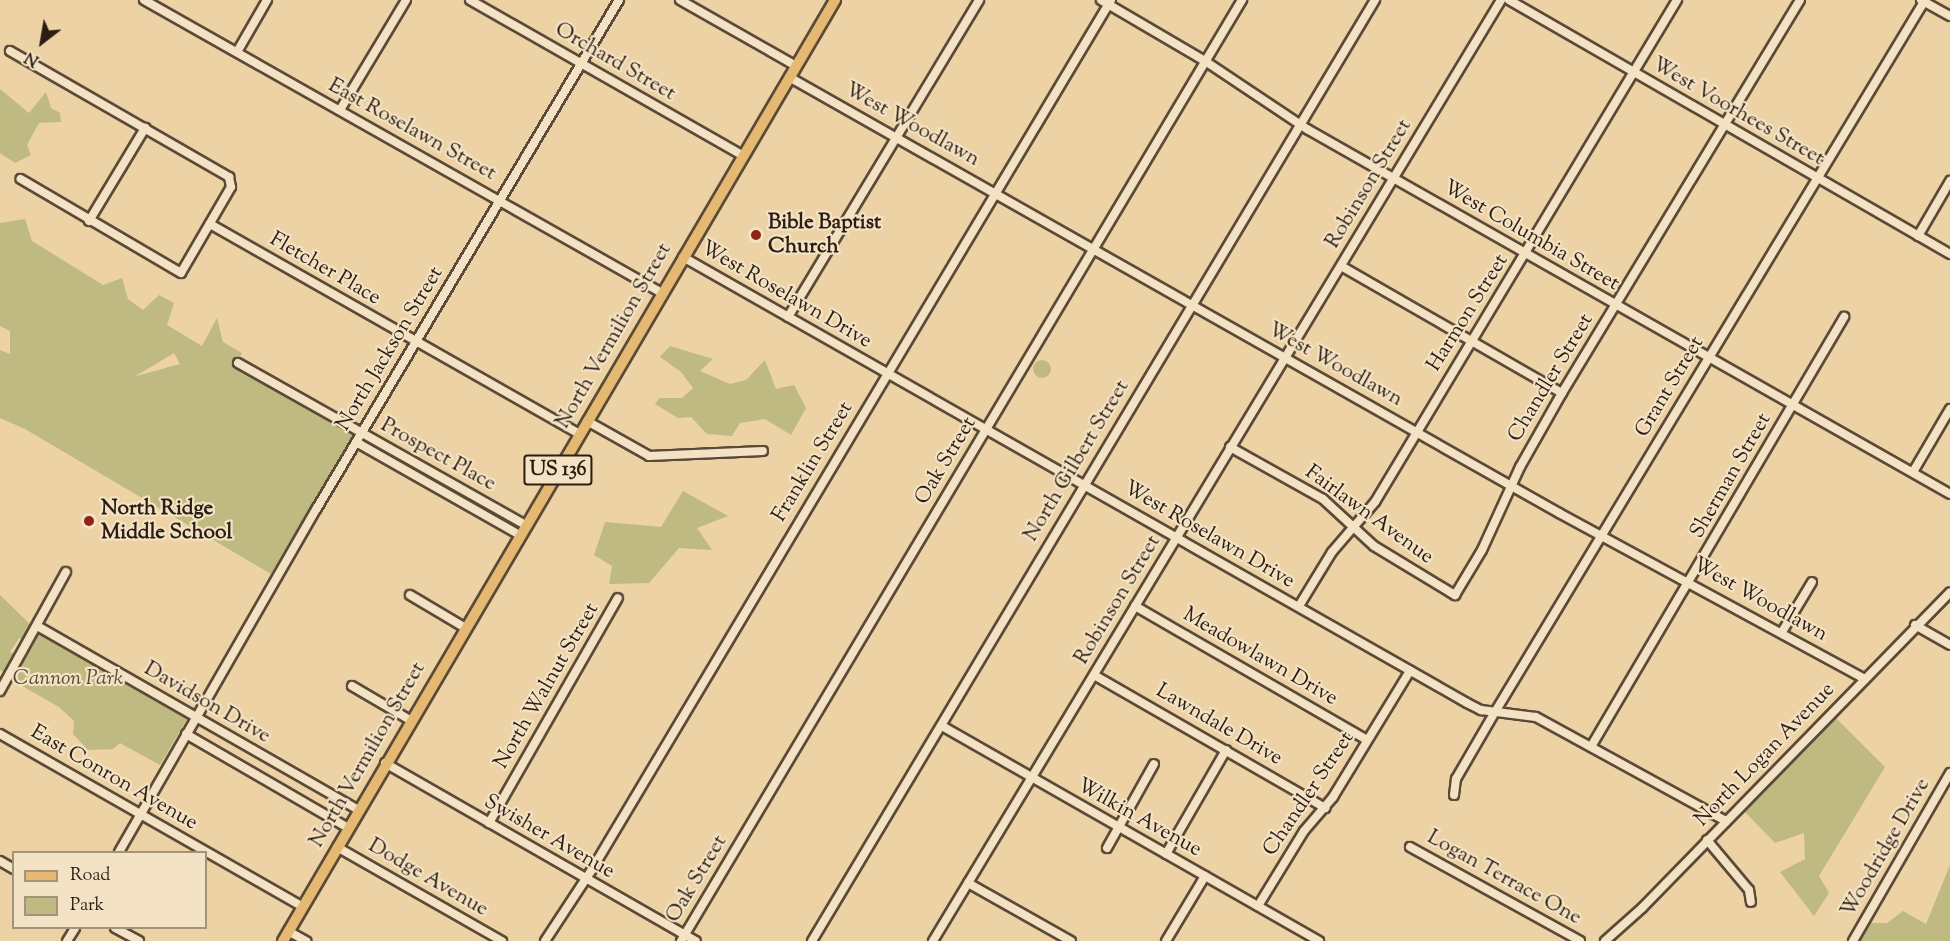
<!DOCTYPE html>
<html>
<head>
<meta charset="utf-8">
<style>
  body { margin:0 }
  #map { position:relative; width:1950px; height:941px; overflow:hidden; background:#ecd2a5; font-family:"Sorts Mill Goudy",serif }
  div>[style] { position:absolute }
  .green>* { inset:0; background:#bfba81 }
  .round { border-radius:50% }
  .roads { filter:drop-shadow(2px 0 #5b4a37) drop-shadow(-2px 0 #5b4a37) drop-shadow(0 2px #5b4a37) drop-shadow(0 -2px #5b4a37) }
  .minor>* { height:8px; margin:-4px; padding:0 4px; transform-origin:4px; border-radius:4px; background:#f3e2c4 }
  .major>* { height:10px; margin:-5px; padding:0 5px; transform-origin:5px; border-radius:5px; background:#e6b972 }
  .dots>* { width:16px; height:16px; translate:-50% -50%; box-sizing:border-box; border:3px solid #f3e2c4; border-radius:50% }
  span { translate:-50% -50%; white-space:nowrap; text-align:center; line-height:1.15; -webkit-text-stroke:4.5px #f3e2c4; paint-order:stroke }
  .shield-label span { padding:2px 4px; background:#f3e2c4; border:2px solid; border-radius:4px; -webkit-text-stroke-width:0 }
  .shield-label { font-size:20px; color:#2b1d12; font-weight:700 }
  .street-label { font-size:21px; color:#2b1d12 }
  .poi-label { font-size:21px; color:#2b1d12; font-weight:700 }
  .left { translate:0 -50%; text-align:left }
  .park-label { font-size:21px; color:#574c33; font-style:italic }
  .legend { position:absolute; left:12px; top:851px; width:195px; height:78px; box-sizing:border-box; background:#f3e2c4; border:2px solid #a3937d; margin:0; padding:8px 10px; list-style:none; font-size:18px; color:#2b1d12 }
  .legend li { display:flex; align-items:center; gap:12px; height:30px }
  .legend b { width:30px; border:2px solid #a3937d }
  .north { position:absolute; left:12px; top:12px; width:60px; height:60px; -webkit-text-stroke:4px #f3e2c4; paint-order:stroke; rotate:211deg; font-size:16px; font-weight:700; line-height:24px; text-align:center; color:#2b1d12 }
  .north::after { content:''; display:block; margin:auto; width:21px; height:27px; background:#2b1d12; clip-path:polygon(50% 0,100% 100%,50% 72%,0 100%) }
</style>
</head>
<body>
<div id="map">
  <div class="green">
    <div style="clip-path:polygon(0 89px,29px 113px,46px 92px,51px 108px,60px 113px,61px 122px,39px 123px,27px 145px,31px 155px,15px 163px,0 153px)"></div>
    <div style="clip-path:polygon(evenodd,25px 219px,32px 241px,103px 285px,122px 278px,128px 299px,143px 310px,159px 295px,174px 303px,167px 325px,202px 346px,217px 318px,223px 342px,242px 353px,235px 366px,354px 433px,271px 574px,25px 429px,0 418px,0 350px,10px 354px,10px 331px,0 326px,0 223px,25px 219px,174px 353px,180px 364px,133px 377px,134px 377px,174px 353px)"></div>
    <div style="clip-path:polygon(670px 346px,713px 359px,700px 371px,730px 384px,746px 380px,765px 360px,776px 389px,794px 385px,806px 408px,791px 435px,765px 419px,740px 423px,732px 436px,707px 434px,691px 417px,678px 418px,655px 404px,659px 398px,682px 398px,693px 388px,681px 372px,660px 357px)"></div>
    <div class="round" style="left:1033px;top:360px;width:18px;height:18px"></div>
    <div style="clip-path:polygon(683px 491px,728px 516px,697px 528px,712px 550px,679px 548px,649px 583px,609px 584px,612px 566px,594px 555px,605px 522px,661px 527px)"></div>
    <div style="clip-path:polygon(0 595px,31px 625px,25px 641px,19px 638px,10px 652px,17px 654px,5px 673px,0 670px)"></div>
    <div style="clip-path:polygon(45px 633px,184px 715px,187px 719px,160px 765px,120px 743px,113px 749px,88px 750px,73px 734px,74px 721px,59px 707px,10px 679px,37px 636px)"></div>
    <div style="clip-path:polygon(1835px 717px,1885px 767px,1819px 876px,1829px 893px,1814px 916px,1780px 872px,1805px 859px,1804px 833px,1775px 843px,1744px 811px)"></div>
    <div style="clip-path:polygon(1950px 865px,1950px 941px,1858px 941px,1868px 923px,1887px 923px,1903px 911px,1926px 924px)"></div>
  </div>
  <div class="roads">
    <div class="minor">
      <div style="left:144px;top:0;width:595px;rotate:29.49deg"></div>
      <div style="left:470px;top:0;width:314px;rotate:29.7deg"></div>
      <div style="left:680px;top:0;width:133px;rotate:29.6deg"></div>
      <div style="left:1101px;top:0;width:121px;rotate:30.4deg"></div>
      <div style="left:1205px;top:61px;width:123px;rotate:33.7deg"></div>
      <div style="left:1307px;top:129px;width:739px;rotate:29.58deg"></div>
      <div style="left:1509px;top:0;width:509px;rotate:29.94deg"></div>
      <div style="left:1921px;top:0;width:33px;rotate:29deg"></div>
      <div style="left:10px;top:51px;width:253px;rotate:29.9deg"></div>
      <div style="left:229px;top:177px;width:10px;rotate:79deg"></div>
      <div style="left:231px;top:187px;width:99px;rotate:120.2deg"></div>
      <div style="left:181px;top:273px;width:186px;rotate:-149.6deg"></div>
      <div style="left:237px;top:52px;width:60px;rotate:-60deg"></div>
      <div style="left:789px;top:77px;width:885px;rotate:29.52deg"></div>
      <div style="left:1559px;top:513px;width:348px;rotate:28.5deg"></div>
      <div style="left:340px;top:110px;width:128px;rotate:-59deg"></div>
      <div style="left:89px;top:221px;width:109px;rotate:-58.9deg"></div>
      <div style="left:210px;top:224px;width:425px;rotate:29.6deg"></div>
      <div style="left:1918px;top:236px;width:64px;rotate:-59.8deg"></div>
      <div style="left:683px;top:257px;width:902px;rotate:29.63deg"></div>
      <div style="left:1467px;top:703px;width:16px;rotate:27deg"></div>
      <div style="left:1481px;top:710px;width:55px;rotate:7.3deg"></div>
      <div style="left:1536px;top:717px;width:217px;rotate:28.7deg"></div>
      <div style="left:1341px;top:266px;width:255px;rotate:29.9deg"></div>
      <div style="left:788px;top:317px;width:370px;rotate:-58.9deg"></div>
      <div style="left:238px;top:363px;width:330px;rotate:29.4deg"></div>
      <div style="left:587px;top:421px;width:71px;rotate:29.4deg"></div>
      <div style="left:649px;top:456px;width:114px;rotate:-2.5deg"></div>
      <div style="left:356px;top:442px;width:189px;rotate:29.6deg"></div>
      <div style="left:1230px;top:447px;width:107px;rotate:29.2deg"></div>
      <div style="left:1323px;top:499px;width:69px;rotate:42.7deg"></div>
      <div style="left:1374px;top:546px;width:95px;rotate:31.2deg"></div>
      <div style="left:1455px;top:595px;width:52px;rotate:-59deg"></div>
      <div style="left:1482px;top:550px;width:91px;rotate:-65.4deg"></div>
      <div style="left:1520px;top:467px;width:85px;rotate:-60.4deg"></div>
      <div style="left:1562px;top:393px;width:459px;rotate:-58.8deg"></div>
      <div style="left:1913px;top:472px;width:73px;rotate:-59.6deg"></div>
      <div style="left:410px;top:595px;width:63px;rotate:30.7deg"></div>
      <div style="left:1135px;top:606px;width:268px;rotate:30deg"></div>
      <div style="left:1299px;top:606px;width:63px;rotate:-58.6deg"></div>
      <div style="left:1332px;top:552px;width:66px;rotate:-49.3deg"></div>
      <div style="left:1375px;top:502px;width:586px;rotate:-58.97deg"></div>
      <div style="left:1915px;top:625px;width:40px;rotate:29.7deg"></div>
      <div style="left:39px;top:627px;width:368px;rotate:29.8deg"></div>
      <div style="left:1782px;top:632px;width:58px;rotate:-59deg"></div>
      <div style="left:1094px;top:675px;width:267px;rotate:29.9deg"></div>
      <div style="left:352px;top:686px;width:67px;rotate:30.4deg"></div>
      <div style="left:0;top:691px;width:136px;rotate:-61deg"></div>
      <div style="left:942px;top:726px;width:434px;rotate:29.7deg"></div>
      <div style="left:0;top:734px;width:349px;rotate:29.7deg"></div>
      <div style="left:186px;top:734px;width:187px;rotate:30.1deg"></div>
      <div style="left:1592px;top:745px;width:497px;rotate:-59.5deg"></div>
      <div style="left:385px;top:763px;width:358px;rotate:29.8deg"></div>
      <div style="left:1454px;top:795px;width:16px;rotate:-83deg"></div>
      <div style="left:1456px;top:779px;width:78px;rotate:-59.8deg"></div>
      <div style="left:1495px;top:712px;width:832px;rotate:-58.87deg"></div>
      <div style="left:489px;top:823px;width:259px;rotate:-60.2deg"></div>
      <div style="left:1707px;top:840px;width:65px;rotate:50deg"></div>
      <div style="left:1749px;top:890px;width:12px;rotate:81deg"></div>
      <div style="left:337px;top:847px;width:190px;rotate:29.7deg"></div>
      <div style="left:1410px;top:847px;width:194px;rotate:28.9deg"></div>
      <div style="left:1107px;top:848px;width:96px;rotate:-60.8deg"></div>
      <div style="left:119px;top:852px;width:397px;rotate:-60.1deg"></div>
      <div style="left:317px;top:508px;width:591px;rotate:-59.27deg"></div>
      <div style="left:1166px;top:854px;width:120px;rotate:-60deg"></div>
      <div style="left:0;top:861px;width:16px;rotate:30deg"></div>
      <div style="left:968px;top:883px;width:118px;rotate:29.4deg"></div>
      <div style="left:1258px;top:906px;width:88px;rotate:-58.5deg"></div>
      <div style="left:1304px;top:831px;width:45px;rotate:-49.5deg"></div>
      <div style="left:1333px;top:797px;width:148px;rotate:-58.6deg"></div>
      <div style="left:115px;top:928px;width:27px;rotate:28deg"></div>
      <div style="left:288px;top:931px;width:21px;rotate:29deg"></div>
      <div style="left:67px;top:941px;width:15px;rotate:-58deg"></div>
      <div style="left:545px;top:941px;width:84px;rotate:-56.7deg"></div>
      <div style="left:591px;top:871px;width:1014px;rotate:-59.16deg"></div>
      <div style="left:681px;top:941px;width:1096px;rotate:-59.2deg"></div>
      <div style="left:812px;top:941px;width:1097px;rotate:-59.11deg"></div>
      <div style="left:933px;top:941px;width:1099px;rotate:-58.88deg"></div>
      <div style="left:1166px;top:941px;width:76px;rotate:-59deg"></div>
      <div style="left:1605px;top:941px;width:50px;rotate:-41.7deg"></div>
      <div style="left:1642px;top:908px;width:441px;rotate:-45.7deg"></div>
      <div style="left:1853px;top:941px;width:194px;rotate:-60deg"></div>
    </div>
    <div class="major">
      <div style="left:283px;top:941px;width:1091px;rotate:-59.6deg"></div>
    </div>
  </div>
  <div class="dots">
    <div style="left:756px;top:235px;background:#8f2418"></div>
    <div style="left:89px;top:521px;background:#8f2418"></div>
  </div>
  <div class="shield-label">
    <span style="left:558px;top:470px">US 136</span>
  </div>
  <div class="street-label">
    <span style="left:615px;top:62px;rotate:30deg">Orchard Street</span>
    <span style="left:1738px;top:112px;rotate:30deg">West Voorhees Street</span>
    <span style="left:912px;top:125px;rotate:29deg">West Woodlawn</span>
    <span style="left:412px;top:130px;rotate:29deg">East Roselawn Street</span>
    <span style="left:1369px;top:184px;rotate:-59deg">Robinson Street</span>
    <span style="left:1531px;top:236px;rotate:30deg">West Columbia Street</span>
    <span style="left:325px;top:269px;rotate:30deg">Fletcher Place</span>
    <span style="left:786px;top:295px;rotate:30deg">West Roselawn Drive</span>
    <span style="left:1468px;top:313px;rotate:-58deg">Harmon Street</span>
    <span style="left:614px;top:336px;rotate:-60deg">North Vermilion Street</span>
    <span style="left:390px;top:349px;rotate:-59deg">North Jackson Street</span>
    <span style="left:1335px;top:365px;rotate:29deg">West Woodlawn</span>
    <span style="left:1551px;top:378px;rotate:-59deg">Chandler Street</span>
    <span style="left:1670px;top:387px;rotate:-59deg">Grant Street</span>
    <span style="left:438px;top:455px;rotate:29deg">Prospect Place</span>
    <span style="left:946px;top:461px;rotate:-59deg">Oak Street</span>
    <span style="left:1077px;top:461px;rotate:-59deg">North Gilbert Street</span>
    <span style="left:813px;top:462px;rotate:-59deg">Franklin Street</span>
    <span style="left:1731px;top:476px;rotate:-60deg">Sherman Street</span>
    <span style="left:1369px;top:515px;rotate:36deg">Fairlawn Avenue</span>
    <span style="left:1209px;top:535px;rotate:30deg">West Roselawn Drive</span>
    <span style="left:1118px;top:600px;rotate:-59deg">Robinson Street</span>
    <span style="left:1760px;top:600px;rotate:29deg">West Woodlawn</span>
    <span style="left:1260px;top:657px;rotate:30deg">Meadowlawn Drive</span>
    <span style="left:547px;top:686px;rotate:-60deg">North Walnut Street</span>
    <span style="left:207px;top:703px;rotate:30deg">Davidson Drive</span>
    <span style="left:1219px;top:725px;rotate:30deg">Lawndale Drive</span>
    <span style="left:368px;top:755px;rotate:-60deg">North Vermilion Street</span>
    <span style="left:1765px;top:755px;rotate:-46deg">North Logan Avenue</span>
    <span style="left:114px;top:778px;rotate:30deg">East Conron Avenue</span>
    <span style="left:1309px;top:794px;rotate:-56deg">Chandler Street</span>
    <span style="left:1139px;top:818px;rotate:29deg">Wilkin Avenue</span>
    <span style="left:549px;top:837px;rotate:30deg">Swisher Avenue</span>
    <span style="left:1886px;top:848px;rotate:-60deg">Woodridge Drive</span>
    <span style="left:428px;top:878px;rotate:30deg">Dodge Avenue</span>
    <span style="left:1504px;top:878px;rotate:29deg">Logan Terrace One</span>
    <span style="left:697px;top:879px;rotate:-59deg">Oak Street</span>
  </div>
  <div class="poi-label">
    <span class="left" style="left:768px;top:235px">Bible Baptist<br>Church</span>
    <span class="left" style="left:101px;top:521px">North Ridge<br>Middle School</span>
  </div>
  <div class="park-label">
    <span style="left:68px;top:679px">Cannon Park</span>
  </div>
  <ul class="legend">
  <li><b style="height:8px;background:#e6b972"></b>Road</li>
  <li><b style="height:16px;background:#bfba81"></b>Park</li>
  </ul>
  <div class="north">N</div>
</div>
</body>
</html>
